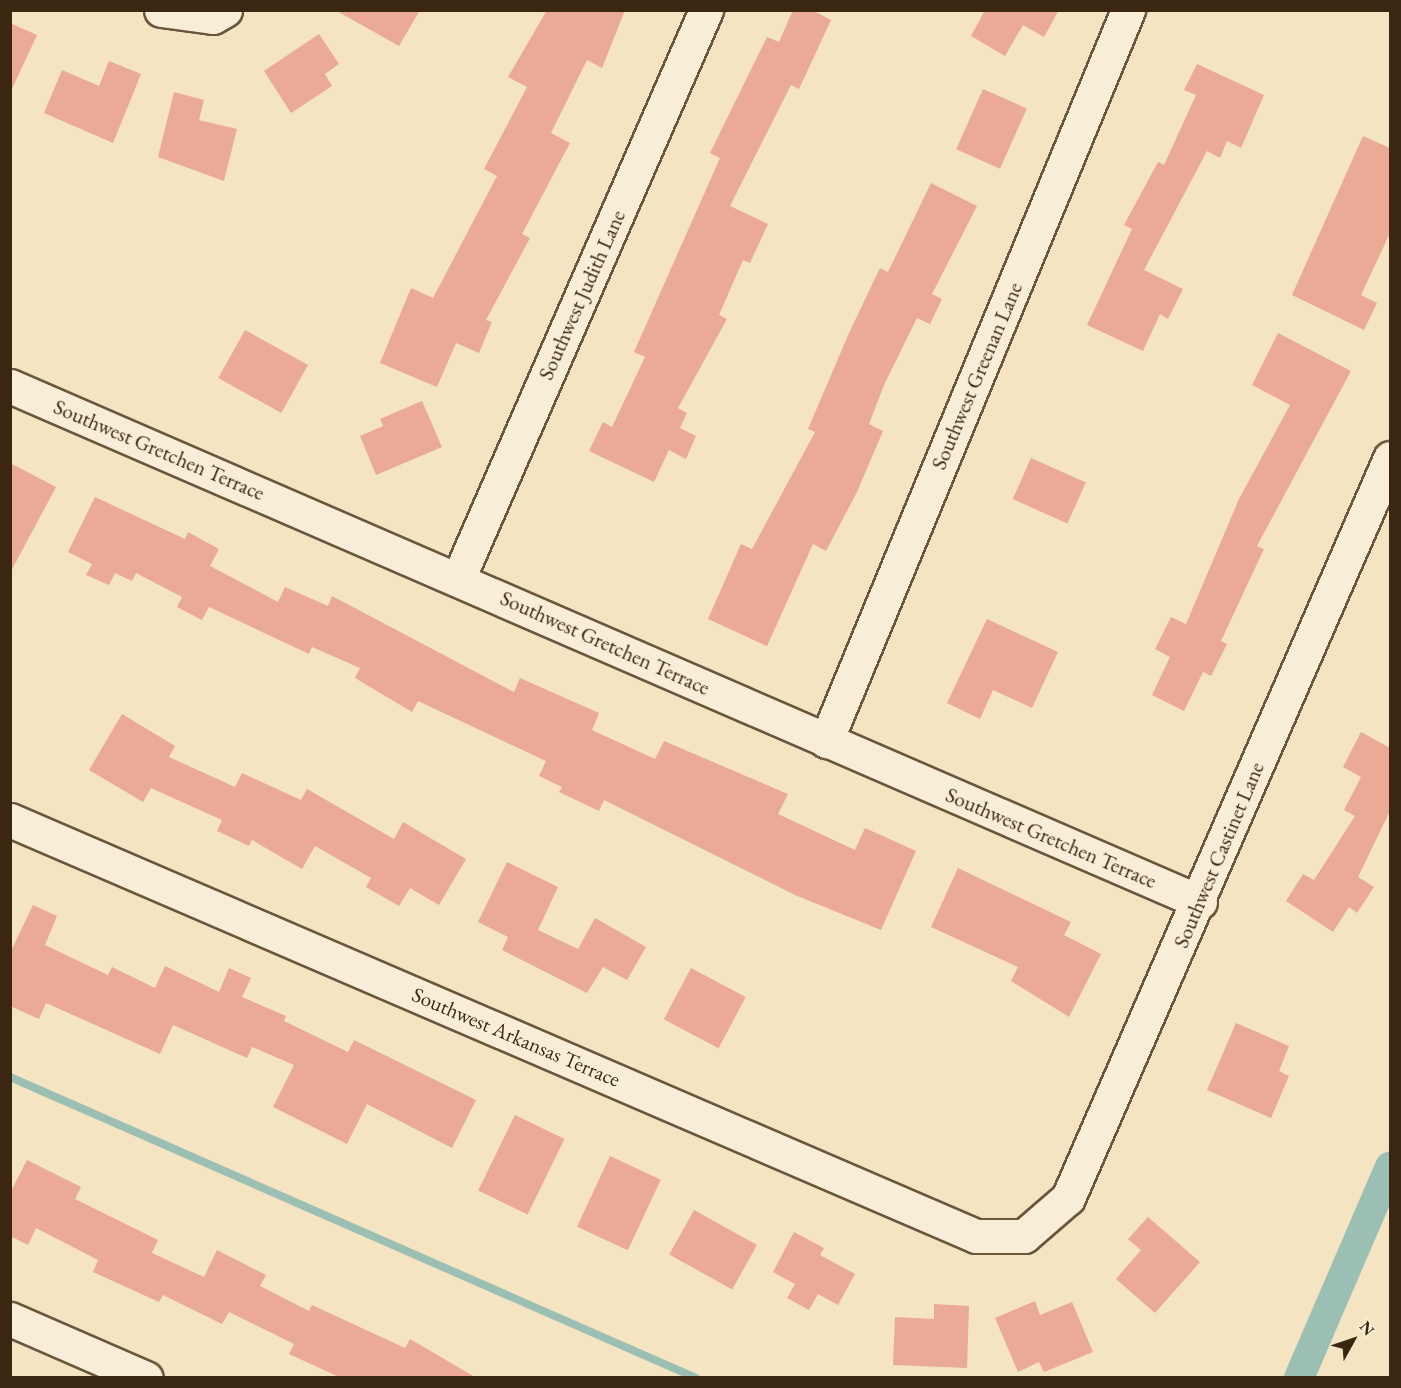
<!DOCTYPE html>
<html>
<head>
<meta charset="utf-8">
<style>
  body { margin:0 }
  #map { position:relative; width:1401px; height:1388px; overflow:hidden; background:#f4e4c2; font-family:"EB Garamond",serif }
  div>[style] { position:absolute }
  .stream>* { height:8px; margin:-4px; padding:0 4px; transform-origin:4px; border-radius:4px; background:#9cbfb4 }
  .canal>* { height:30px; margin:-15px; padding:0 15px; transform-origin:15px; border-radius:15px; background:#9cbfb4 }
  .building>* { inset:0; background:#eaaa95; transform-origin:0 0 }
  .roads { filter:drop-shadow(2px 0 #69563d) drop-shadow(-2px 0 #69563d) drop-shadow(0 2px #69563d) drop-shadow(0 -2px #69563d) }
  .minor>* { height:33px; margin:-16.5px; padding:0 16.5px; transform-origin:16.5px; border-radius:16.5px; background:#f8edd7 }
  span { translate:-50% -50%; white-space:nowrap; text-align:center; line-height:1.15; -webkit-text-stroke:5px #f8edd7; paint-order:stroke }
  .street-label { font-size:21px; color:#3b2711 }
  .frame { position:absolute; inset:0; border:12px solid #3b2711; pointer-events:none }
  .north { position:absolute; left:1323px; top:1310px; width:60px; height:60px; -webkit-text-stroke:4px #f8edd7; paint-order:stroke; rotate:50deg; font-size:16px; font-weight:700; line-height:24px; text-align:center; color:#3b2711 }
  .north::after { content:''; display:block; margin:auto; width:21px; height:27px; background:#3b2711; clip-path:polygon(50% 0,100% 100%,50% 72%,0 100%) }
</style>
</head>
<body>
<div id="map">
  <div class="stream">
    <div style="left:10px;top:1077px;width:749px;rotate:23.69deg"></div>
  </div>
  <div class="canal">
    <div style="left:1299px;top:1378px;width:230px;rotate:-66.7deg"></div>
  </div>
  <div class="building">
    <div style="clip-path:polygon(335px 10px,420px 10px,399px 46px)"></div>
    <div style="clip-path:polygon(547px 10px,625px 10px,602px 68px,587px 60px,551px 133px,570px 143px,522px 234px,530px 238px,486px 320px,492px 322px,479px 353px,456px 343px,437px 387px,380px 363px,411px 288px,433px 298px,497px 176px,484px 169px,527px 87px,508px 77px)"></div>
    <div style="clip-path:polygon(793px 10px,812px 10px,831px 20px,799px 89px,791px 85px,730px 206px,768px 224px,750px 263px,743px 260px,719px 315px,727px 319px,678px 408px,687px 413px,680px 428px,696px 436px,686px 459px,669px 450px,654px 482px,589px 451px,603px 422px,612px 427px,645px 357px,634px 352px,720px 158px,710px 153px,767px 37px,779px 42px)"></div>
    <div style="clip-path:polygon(985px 10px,1059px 10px,1044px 37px,1023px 25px,1005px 56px,971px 36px)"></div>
    <div style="clip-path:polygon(10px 23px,37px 35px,10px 93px)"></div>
    <div style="clip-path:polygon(319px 34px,339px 64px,325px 74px,332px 86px,291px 113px,264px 71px)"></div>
    <div style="clip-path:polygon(109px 61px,141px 74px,113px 143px,44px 113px,62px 70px,99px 86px)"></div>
    <div style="clip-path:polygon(1197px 64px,1264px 95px,1241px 148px,1227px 141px,1220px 158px,1207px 151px,1144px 270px,1183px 289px,1168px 319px,1160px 314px,1143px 351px,1087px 325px,1132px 229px,1124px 225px,1158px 162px,1164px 165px,1196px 95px,1184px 90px)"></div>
    <div style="left:983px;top:89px;width:48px;height:66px;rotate:24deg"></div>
    <div style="clip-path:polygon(174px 92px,204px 100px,199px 120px,237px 129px,224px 181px,158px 157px)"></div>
    <div style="clip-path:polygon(1363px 136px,1390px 148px,1390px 233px,1361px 295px,1377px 303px,1364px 330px,1292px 295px)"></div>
    <div style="clip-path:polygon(931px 183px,977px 206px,932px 294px,942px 299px,930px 324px,917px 318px,884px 385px,869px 424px,883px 431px,857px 492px,826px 551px,813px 544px,767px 646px,708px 619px,741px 544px,752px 549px,815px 432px,808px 429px,849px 333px,880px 268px,888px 272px)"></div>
    <div style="left:245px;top:330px;width:72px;height:55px;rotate:29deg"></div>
    <div style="clip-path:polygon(1278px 333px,1351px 371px,1257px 546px,1264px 549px,1221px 641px,1227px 644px,1211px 676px,1203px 672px,1184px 711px,1152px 695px,1170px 657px,1155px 649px,1171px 617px,1186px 624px,1239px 499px,1290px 405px,1252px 385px)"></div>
    <div style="clip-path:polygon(422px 401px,442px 447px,376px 475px,360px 436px,383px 426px,380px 419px)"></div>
    <div style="left:1031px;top:458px;width:60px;height:45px;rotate:24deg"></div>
    <div style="clip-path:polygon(10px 463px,56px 487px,10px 573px)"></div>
    <div style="clip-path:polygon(95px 497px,185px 539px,188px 532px,219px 549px,210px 566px,278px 602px,285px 587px,328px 606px,332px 596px,514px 692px,520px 678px,599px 713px,592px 730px,655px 759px,664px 741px,788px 794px,778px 814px,855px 850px,865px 828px,916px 851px,881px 930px,795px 895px,604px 800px,599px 811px,559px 792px,562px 787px,539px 776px,546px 761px,418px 701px,412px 712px,355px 678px,360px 668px,312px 647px,309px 654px,209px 607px,202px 620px,177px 607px,182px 597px,136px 573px,132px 581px,115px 573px,109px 585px,86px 575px,92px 564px,68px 552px)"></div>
    <div style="clip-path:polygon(987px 619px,1058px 652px,1032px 708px,993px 690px,980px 719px,947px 703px)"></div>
    <div style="clip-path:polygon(122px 714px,175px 746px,169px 757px,235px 787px,242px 773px,301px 800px,307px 789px,394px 839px,403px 822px,466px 859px,439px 905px,410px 888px,399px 906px,366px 887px,371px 878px,315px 846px,302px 869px,252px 840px,249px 846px,217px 831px,222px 820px,151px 788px,143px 802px,89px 770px)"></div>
    <div style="clip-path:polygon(1361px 732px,1390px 748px,1390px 811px,1358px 877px,1374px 887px,1357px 913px,1349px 907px,1333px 932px,1286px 901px,1303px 874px,1314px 880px,1355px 816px,1344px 810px,1361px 777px,1343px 767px)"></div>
    <div style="clip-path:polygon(507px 862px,558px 887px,538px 930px,578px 949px,595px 918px,646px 947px,627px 980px,603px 967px,587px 993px,502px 950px,508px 937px,478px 922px)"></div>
    <div style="clip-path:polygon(958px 868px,1071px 922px,1064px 935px,1101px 954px,1069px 1017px,1011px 981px,1018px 967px,931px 927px)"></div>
    <div style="clip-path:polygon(33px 905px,57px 916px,45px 945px,108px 975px,112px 967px,155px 988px,165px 966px,219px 992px,229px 968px,251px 978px,242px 997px,286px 1016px,284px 1021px,348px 1052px,354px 1040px,476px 1100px,452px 1148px,367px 1104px,347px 1144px,273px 1107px,294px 1065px,252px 1047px,247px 1058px,173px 1025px,160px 1054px,46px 1003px,39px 1019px,10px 1006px,10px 953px)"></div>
    <div style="left:691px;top:968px;width:62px;height:58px;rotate:28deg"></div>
    <div style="clip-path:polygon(1236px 1023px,1289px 1046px,1279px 1071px,1289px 1076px,1271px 1118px,1207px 1090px)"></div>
    <div style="left:515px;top:1115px;width:55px;height:84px;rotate:26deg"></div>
    <div style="left:610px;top:1156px;width:56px;height:78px;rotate:25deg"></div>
    <div style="clip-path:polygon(27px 1160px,81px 1187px,75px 1199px,158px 1240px,152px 1253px,204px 1277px,217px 1250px,266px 1275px,260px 1286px,309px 1311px,312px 1305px,405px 1348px,410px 1339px,475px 1377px,339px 1377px,289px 1354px,294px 1344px,229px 1312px,222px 1324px,163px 1295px,159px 1302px,93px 1272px,98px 1260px,36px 1228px,28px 1245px,10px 1236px,10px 1193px)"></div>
    <div style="left:694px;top:1210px;width:72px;height:51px;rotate:29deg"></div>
    <div style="clip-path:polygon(1148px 1217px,1200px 1262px,1155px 1313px,1116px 1279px,1141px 1250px,1128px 1239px)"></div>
    <div style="clip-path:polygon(794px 1232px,824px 1248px,820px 1255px,855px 1274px,838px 1305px,818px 1294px,809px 1310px,787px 1298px,795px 1284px,773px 1272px)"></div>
    <div style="clip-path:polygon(1035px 1301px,1040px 1315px,1072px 1302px,1093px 1352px,1044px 1372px,1039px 1362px,1018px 1372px,995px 1318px)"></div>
    <div style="clip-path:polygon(934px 1304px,969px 1306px,967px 1368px,893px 1365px,895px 1317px,934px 1319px)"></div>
  </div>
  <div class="roads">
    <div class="minor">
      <div style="left:161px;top:10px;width:52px;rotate:7.7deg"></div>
      <div style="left:213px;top:17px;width:14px;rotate:-30deg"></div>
      <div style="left:10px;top:386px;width:1297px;rotate:23.44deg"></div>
      <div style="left:458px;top:579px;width:621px;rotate:-66.45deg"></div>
      <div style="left:826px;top:741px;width:791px;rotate:-67.55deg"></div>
      <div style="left:10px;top:820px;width:1052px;rotate:23.3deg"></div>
      <div style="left:976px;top:1236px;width:48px"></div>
      <div style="left:1024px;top:1236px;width:58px;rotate:-40.8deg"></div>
      <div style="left:1068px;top:1198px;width:807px;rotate:-66.48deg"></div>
      <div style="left:10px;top:1319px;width:148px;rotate:23.5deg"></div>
    </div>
  </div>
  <div class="street-label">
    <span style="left:582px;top:295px;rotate:-66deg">Southwest Judith Lane</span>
    <span style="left:977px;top:376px;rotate:-67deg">Southwest Greenan Lane</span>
    <span style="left:159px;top:450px;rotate:23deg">Southwest Gretchen Terrace</span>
    <span style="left:605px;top:643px;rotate:24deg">Southwest Gretchen Terrace</span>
    <span style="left:1051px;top:838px;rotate:23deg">Southwest Gretchen Terrace</span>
    <span style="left:1219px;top:855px;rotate:-67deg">Southwest Castinet Lane</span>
    <span style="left:516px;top:1037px;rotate:23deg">Southwest Arkansas Terrace</span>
  </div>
  <div class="frame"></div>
  <div class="north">N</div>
</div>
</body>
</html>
